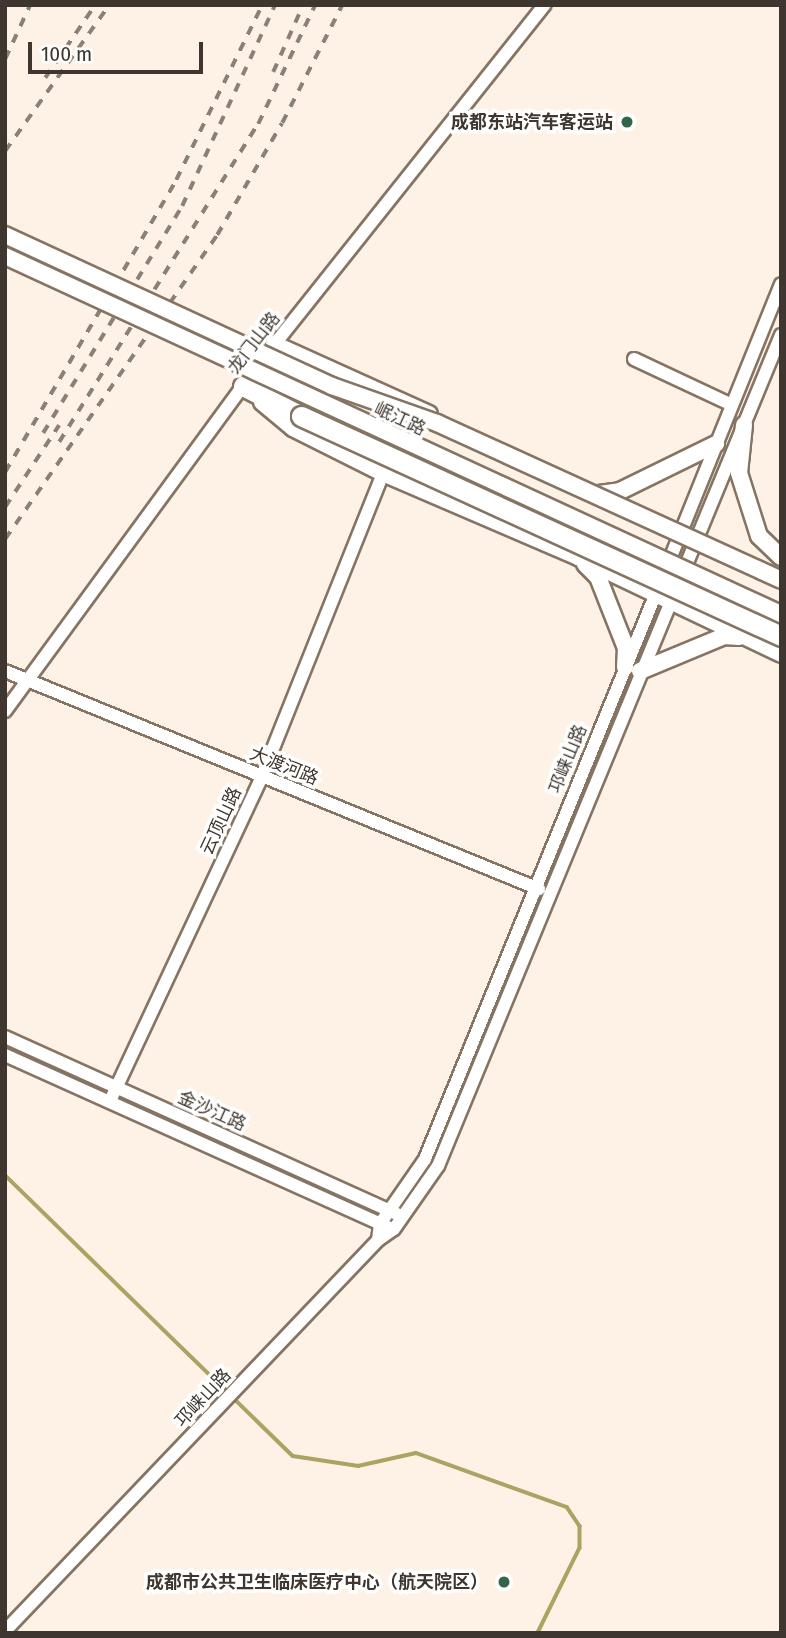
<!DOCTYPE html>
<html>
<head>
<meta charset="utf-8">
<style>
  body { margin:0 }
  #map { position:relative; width:786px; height:1638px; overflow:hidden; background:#fef2e6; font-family:"Fira Sans Condensed","Noto Sans SC",sans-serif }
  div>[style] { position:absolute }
  .stream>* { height:3.5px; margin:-1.75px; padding:0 1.75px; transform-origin:1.75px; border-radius:1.75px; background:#aba362 }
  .roads { filter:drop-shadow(2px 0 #867463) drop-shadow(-2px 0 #867463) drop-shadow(0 2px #867463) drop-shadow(0 -2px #867463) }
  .minor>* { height:12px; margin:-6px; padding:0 6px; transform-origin:6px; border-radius:6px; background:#fff }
  .major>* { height:16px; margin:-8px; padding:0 8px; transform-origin:8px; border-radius:8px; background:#fff }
  .highway>* { height:19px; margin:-9.5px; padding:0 9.5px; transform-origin:9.5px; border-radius:9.5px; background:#fff }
  .rail>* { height:3.5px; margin-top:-1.75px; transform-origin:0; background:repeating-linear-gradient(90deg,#898076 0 9px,transparent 0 18px) }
  .bridges { filter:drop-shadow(2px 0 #867463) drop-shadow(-2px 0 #867463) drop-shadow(0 2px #867463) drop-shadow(0 -2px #867463) }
  .major-bridge>* { height:16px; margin:-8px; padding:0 8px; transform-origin:8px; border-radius:8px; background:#fff }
  .highway-bridge>* { height:19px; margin:-9.5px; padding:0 9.5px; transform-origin:9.5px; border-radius:9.5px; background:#fff }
  .dots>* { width:19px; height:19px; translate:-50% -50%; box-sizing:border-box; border:4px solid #fff; border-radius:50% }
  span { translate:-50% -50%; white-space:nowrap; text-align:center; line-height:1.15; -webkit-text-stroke:7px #fff; paint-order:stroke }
  .poi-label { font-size:18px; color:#3f372f; font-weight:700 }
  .right { translate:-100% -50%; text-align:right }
  .street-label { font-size:18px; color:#3f372f }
  .frame { position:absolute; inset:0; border:7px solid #3f372f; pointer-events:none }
  .scale { position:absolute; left:28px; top:42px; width:175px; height:32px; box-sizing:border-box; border:4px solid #3f372f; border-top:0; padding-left:9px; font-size:21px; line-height:24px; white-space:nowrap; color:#3f372f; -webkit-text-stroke:5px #fff; paint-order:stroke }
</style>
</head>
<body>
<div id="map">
  <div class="stream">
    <div style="left:5px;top:1175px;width:402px;rotate:44.3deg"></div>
    <div style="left:293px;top:1456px;width:66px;rotate:8.7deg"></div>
    <div style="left:358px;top:1466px;width:59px;rotate:-12.6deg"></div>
    <div style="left:416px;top:1453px;width:160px;rotate:19.7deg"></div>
    <div style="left:567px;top:1507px;width:23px;rotate:56deg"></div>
    <div style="left:580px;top:1526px;width:22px;rotate:90deg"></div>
    <div style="left:580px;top:1548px;width:95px;rotate:116.3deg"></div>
  </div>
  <div class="roads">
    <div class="minor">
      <div style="left:270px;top:350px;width:441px;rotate:-51.5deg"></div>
      <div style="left:634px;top:359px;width:108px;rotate:25.1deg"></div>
      <div style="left:666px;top:569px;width:307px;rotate:-68deg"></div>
      <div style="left:5px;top:671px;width:577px;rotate:22.21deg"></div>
      <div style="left:5px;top:711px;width:408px;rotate:-53.8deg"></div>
      <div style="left:5px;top:1037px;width:430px;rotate:24.3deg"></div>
      <div style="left:5px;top:1055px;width:420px;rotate:24.2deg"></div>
      <div style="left:110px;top:1101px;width:359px;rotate:-64.9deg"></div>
      <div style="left:262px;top:776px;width:326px;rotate:-68.2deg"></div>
      <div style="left:378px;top:1240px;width:16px;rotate:-83deg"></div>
      <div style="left:380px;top:1224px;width:79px;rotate:-55.3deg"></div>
      <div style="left:425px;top:1159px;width:619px;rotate:-67.79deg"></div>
      <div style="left:5px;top:1631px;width:540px;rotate:-46.35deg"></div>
      <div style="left:378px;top:1240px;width:19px;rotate:-35deg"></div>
      <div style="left:394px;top:1229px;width:77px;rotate:-55.1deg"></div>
      <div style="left:438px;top:1166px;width:899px;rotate:-67.57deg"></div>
    </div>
    <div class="major">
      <div style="left:274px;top:344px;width:170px;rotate:24.3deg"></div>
      <div style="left:262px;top:402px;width:40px;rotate:40deg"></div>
      <div style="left:293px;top:428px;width:101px;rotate:26.6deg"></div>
      <div style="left:383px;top:473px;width:212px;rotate:23.3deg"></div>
      <div style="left:578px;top:557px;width:225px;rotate:25.5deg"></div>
      <div style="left:744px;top:425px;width:48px;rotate:95.9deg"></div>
      <div style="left:739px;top:473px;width:66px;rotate:72.4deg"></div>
      <div style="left:759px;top:536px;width:30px;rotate:44deg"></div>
      <div style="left:599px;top:494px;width:21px;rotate:-8deg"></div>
      <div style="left:620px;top:491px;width:107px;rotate:-26.1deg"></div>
      <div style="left:585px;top:564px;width:18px;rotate:45deg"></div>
      <div style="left:598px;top:577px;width:76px;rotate:68.5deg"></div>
      <div style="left:626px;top:648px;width:19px;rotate:93deg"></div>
      <div style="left:640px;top:671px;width:91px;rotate:-22.6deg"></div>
      <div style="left:724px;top:636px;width:15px;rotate:4deg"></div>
    </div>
    <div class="highway">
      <div style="left:243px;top:386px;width:65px;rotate:27.3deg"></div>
    </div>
  </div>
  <div class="rail">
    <div style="left:5px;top:59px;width:60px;rotate:-65.2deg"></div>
    <div style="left:273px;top:72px;width:73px;rotate:-65.9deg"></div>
    <div style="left:45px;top:78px;width:88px;rotate:-55.6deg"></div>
    <div style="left:5px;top:151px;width:179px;rotate:-54.5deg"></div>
    <div style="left:43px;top:433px;width:266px;rotate:-58.5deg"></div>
    <div style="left:182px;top:206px;width:221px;rotate:-65.2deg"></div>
    <div style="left:59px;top:442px;width:375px;rotate:-58deg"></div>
    <div style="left:258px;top:124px;width:132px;rotate:-64.4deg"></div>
    <div style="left:5px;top:472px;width:338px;rotate:-59.6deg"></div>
    <div style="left:176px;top:180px;width:195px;rotate:-63.8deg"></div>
    <div style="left:5px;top:507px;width:98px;rotate:-56.6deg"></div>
    <div style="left:5px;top:539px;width:371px;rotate:-55.1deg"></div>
    <div style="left:217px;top:235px;width:129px;rotate:-59.9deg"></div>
    <div style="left:282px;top:123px;width:132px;rotate:-63deg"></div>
  </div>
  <div class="bridges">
    <div class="major-bridge">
      <div style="left:5px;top:235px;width:360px;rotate:24.8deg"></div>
      <div style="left:332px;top:386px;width:111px;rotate:19.4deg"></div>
      <div style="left:437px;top:423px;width:378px;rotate:24.5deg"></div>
      <div style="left:5px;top:256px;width:855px;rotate:24.77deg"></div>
    </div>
    <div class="highway-bridge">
      <div style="left:301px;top:416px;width:528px;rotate:24.62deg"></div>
    </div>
  </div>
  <div class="dots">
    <div style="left:627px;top:122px;background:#31664b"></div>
    <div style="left:504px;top:1582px;background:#31664b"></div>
  </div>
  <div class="poi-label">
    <span class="right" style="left:613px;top:122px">成都东站汽车客运站</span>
    <span class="right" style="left:488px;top:1582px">成都市公共卫生临床医疗中心（航天院区）</span>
  </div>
  <div class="street-label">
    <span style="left:254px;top:343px;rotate:-52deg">龙门山路</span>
    <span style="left:400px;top:419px;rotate:25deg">岷江路</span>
    <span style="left:568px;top:759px;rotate:-68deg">邛崃山路</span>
    <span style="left:284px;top:766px;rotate:22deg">大渡河路</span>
    <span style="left:221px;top:821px;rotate:-65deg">云顶山路</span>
    <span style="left:212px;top:1111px;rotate:24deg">金沙江路</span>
    <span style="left:203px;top:1398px;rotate:-47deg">邛崃山路</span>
  </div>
  <div class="frame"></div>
  <div class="scale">100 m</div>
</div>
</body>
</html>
